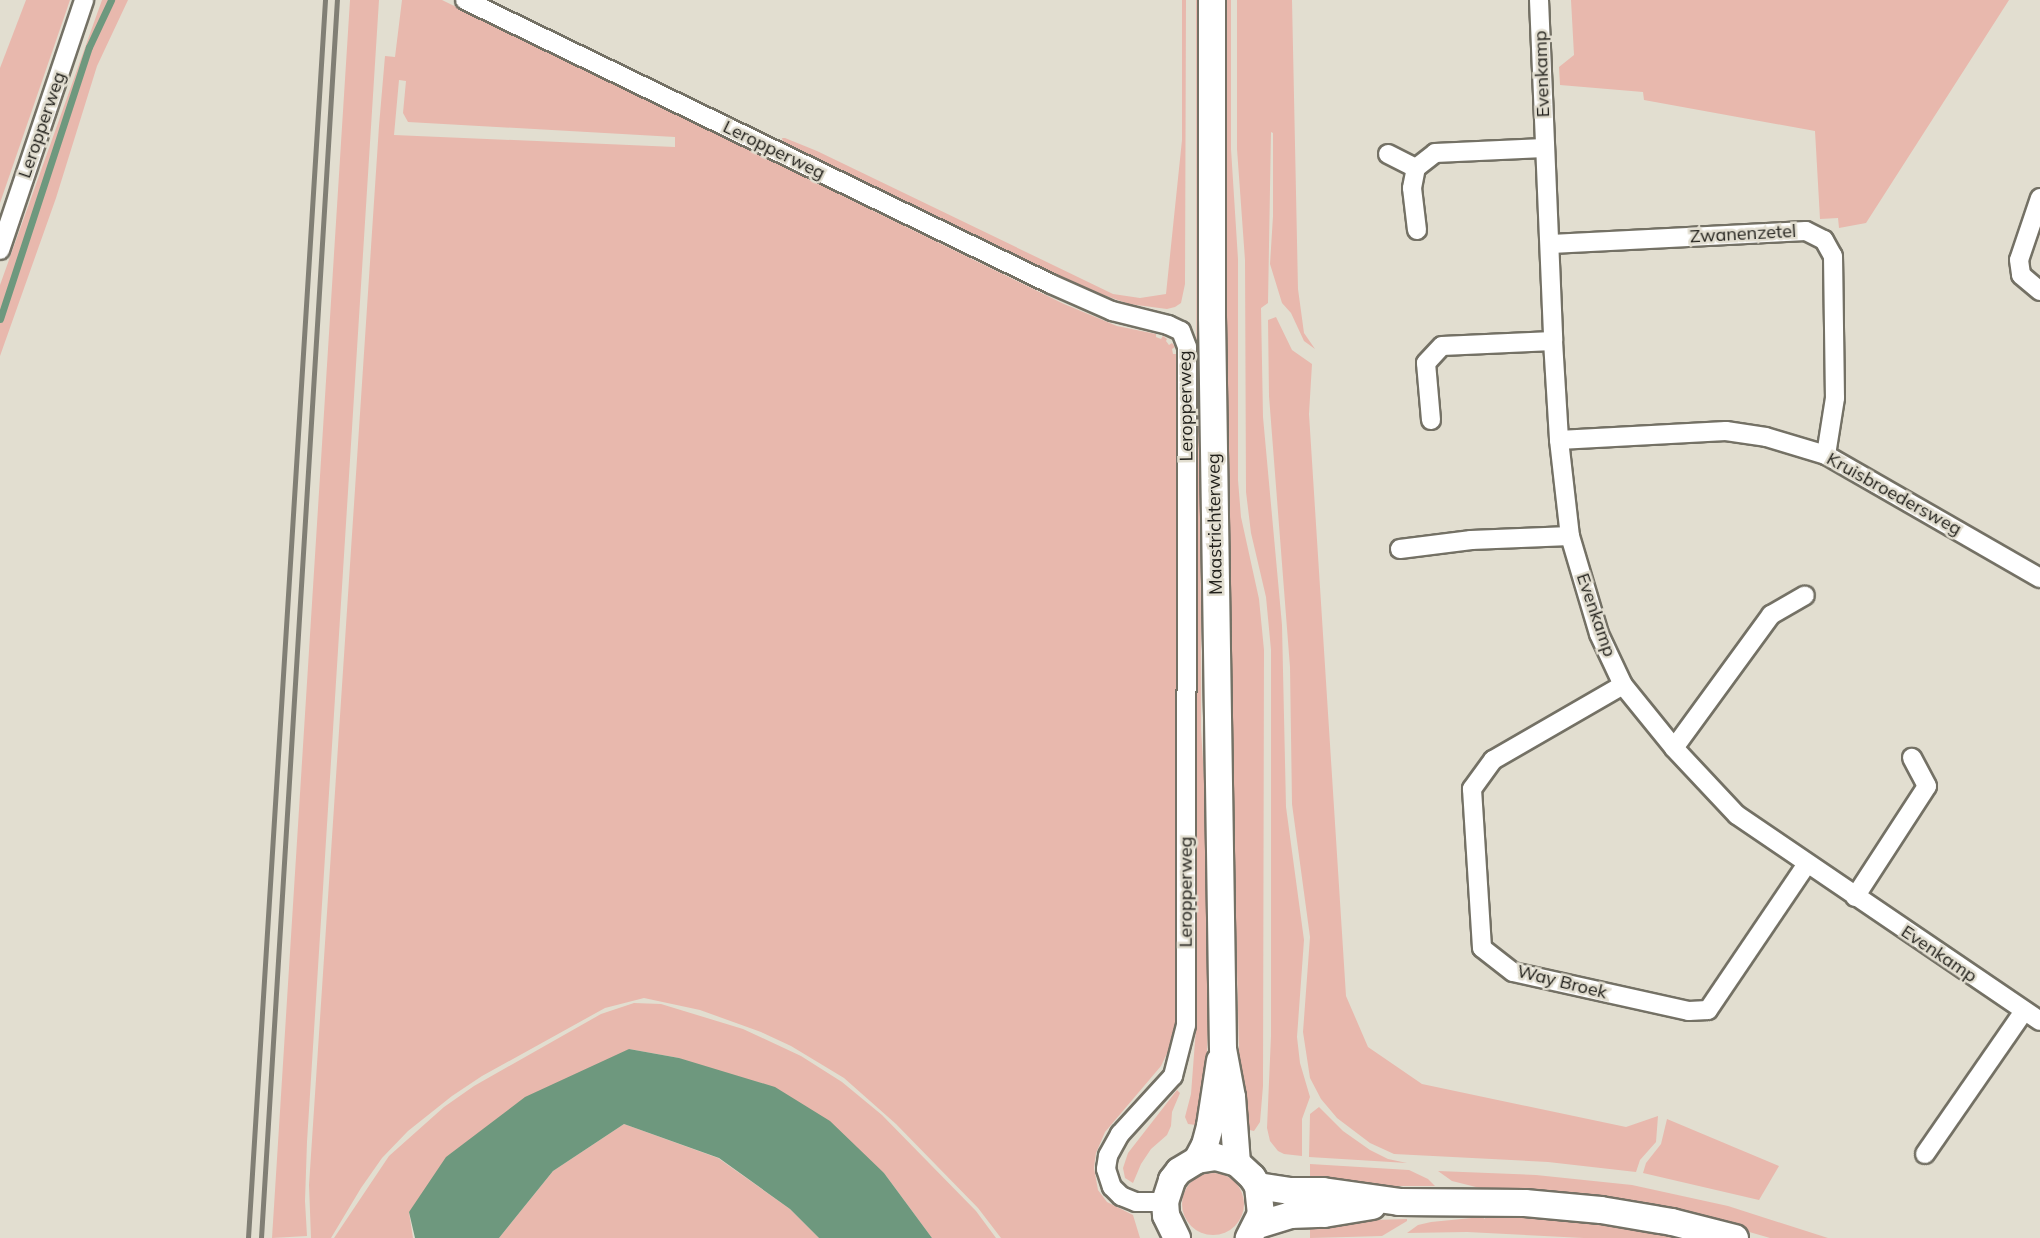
<!DOCTYPE html>
<html>
<head>
<meta charset="utf-8">
<style>
  body { margin:0 }
  #map { position:relative; width:2040px; height:1238px; overflow:hidden; background:#e2ded0; font-family:Mulish,sans-serif }
  div>[style] { position:absolute }
  .green>* { inset:0; background:#e8b8ad }
  .round { border-radius:50% }
  .water>* { inset:0; background:#6e987e }
  .stream>* { height:7px; margin:-3.5px; padding:0 3.5px; transform-origin:3.5px; border-radius:3.5px; background:#6e987e }
  .roads { filter:drop-shadow(2px 0 #747165) drop-shadow(-2px 0 #747165) drop-shadow(0 2px #747165) drop-shadow(0 -2px #747165) }
  .minor>* { height:18px; margin:-9px; padding:0 9px; transform-origin:9px; border-radius:9px; background:#fff }
  .secondary>* { height:26px; margin:-13px; padding:0 13px; transform-origin:13px; border-radius:13px; background:#fff }
  .rail>* { height:4.5px; margin:-2.25px; padding:0 2.25px; transform-origin:2.25px; border-radius:2.25px; background:#817f75 }
  span { translate:-50% -50%; white-space:nowrap; text-align:center; line-height:1.15; -webkit-text-stroke:5px #e2ded0; paint-order:stroke }
  .street-label { font-size:18px; color:#21201b }
</style>
</head>
<body>
<div id="map">
  <div class="green">
    <div style="clip-path:polygon(26px 0,70px 0,0 203px,0 68px)"></div>
    <div style="clip-path:polygon(102px 0,128px 0,97px 66px,56px 198px,0 356px,0 285px)"></div>
    <div style="clip-path:polygon(350px 0,379px 0,307px 1142px,305px 1201px,307px 1236px,272px 1238px)"></div>
    <div style="clip-path:polygon(evenodd,402px 0,442px 0,1064px 304px,1117px 326px,1156px 334px,1156px 337px,1161px 339px,1163px 336px,1167px 339px,1166px 341px,1169px 345px,1172px 343px,1175px 347px,1172px 349px,1173px 354px,1176px 354px,1177px 361px,1176px 1024px,1171px 1045px,1161px 1066px,1105px 1132px,1096px 1153px,1094px 1168px,1098px 1190px,1107px 1202px,1133px 1215px,1140px 1238px,1001px 1238px,978px 1208px,896px 1124px,844px 1078px,791px 1046px,761px 1032px,700px 1010px,644px 998px,605px 1008px,482px 1076px,452px 1096px,408px 1131px,382px 1158px,361px 1188px,331px 1238px,311px 1238px,309px 1185px,379px 126px,385px 56px,395px 57px,402px 0,399px 80px,406px 81px,403px 113px,408px 122px,675px 137px,675px 147px,394px 135px,399px 80px)"></div>
    <div style="clip-path:polygon(1182px 0,1186px 0,1185px 284px,1181px 303px,1175px 307px,1167px 309px,1129px 304px,1081px 287px,784px 146px,782px 138px,785px 138px,817px 151px,1113px 294px,1140px 298px,1166px 294px,1182px 140px)"></div>
    <div style="clip-path:polygon(1196px 0,1200px 0,1201px 730px,1210px 872px,1210px 977px,1204px 1124px,1196px 1125px,1188px 1124px,1185px 1117px,1191px 1094px,1197px 1015px)"></div>
    <div style="clip-path:polygon(1226px 0,1231px 0,1231px 149px,1238px 259px,1238px 480px,1241px 517px,1259px 599px,1264px 650px,1263px 1086px,1260px 1122px,1254px 1131px,1241px 1128px,1234px 853px,1227px 765px)"></div>
    <div style="clip-path:polygon(1237px 0,1292px 0,1298px 289px,1304px 333px,1315px 349px,1304px 341px,1291px 313px,1282px 303px,1270px 264px,1273px 216px,1273px 133px,1271px 132px,1268px 303px,1261px 308px,1263px 417px,1282px 625px,1286px 807px,1304px 940px,1297px 1037px,1300px 1063px,1310px 1097px,1302px 1119px,1302px 1156px,1284px 1154px,1278px 1151px,1270px 1141px,1267px 1128px,1271px 1036px,1271px 650px,1266px 597px,1251px 533px,1246px 492px,1245px 260px,1237px 149px)"></div>
    <div style="clip-path:polygon(1571px 0,2009px 0,1866px 223px,1839px 228px,1838px 218px,1820px 219px,1815px 131px,1644px 100px,1643px 92px,1560px 85px,1559px 67px,1574px 55px)"></div>
    <div style="clip-path:polygon(1276px 317px,1292px 350px,1312px 364px,1309px 414px,1346px 996px,1368px 1047px,1422px 1084px,1626px 1127px,1658px 1116px,1656px 1142px,1640px 1160px,1636px 1172px,1548px 1162px,1394px 1154px,1370px 1143px,1337px 1118px,1321px 1099px,1310px 1078px,1303px 1032px,1310px 937px,1292px 804px,1290px 667px,1269px 396px,1268px 320px)"></div>
    <div style="clip-path:polygon(634px 1003px,661px 1004px,743px 1029px,801px 1056px,842px 1082px,882px 1115px,976px 1211px,996px 1238px,932px 1238px,884px 1173px,679px 1058px,629px 1049px,409px 1212px,413px 1238px,334px 1238px,389px 1156px,444px 1107px,474px 1086px,601px 1014px)"></div>
    <div style="clip-path:polygon(1177px 1090px,1180px 1093px,1172px 1112px,1171px 1126px,1167px 1135px,1151px 1149px,1141px 1164px,1133px 1183px,1125px 1178px,1123px 1168px,1128px 1153px)"></div>
    <div style="clip-path:polygon(1319px 1107px,1343px 1131px,1370px 1150px,1388px 1159px,1407px 1163px,1309px 1157px,1310px 1114px)"></div>
    <div style="clip-path:polygon(1667px 1119px,1779px 1166px,1759px 1200px,1643px 1173px,1646px 1163px,1661px 1144px)"></div>
    <div style="clip-path:polygon(624px 1124px,718px 1158px,790px 1209px,819px 1238px,499px 1238px,553px 1171px)"></div>
    <div style="clip-path:polygon(1310px 1164px,1409px 1170px,1428px 1179px,1435px 1186px,1310px 1186px)"></div>
    <div style="clip-path:polygon(1438px 1171px,1536px 1175px,1632px 1185px,1728px 1206px,1828px 1238px,1770px 1238px,1715px 1222px,1554px 1194px,1488px 1190px,1452px 1181px)"></div>
    <div class="round" style="left:1182px;top:1173px;width:62px;height:62px"></div>
    <div style="clip-path:polygon(1504px 1213px,1593px 1220px,1691px 1238px,1584px 1238px,1467px 1232px,1407px 1233px,1418px 1225px,1431px 1222px,1482px 1217px,1485px 1219px,1485px 1216px)"></div>
    <div style="clip-path:polygon(1407px 1219px,1407px 1221px,1382px 1236px,1310px 1238px,1310px 1222px)"></div>
  </div>
  <div class="water">
    <div style="clip-path:polygon(629px 1049px,679px 1058px,775px 1087px,830px 1121px,884px 1173px,932px 1238px,819px 1238px,790px 1209px,719px 1158px,624px 1124px,553px 1171px,499px 1238px,415px 1238px,409px 1212px,446px 1157px,525px 1097px)"></div>
  </div>
  <div class="stream">
    <div style="left:0;top:319px;width:286px;rotate:-71.9deg"></div>
    <div style="left:89px;top:47px;width:52px;rotate:-64.9deg"></div>
  </div>
  <div class="roads">
    <div class="minor">
      <div style="left:465px;top:0;width:651px;rotate:25.86deg"></div>
      <div style="left:1051px;top:284px;width:67px;rotate:23.9deg"></div>
      <div style="left:1112px;top:311px;width:58px;rotate:14deg"></div>
      <div style="left:1168px;top:325px;width:14px;rotate:25deg"></div>
      <div style="left:1181px;top:331px;width:17px;rotate:69deg"></div>
      <div style="left:1187px;top:347px;width:678px;rotate:90.08deg"></div>
      <div style="left:1186px;top:1025px;width:53px;rotate:104.3deg"></div>
      <div style="left:1173px;top:1076px;width:79px;rotate:132.4deg"></div>
      <div style="left:1120px;top:1134px;width:25px;rotate:119deg"></div>
      <div style="left:1108px;top:1156px;width:13px;rotate:99deg"></div>
      <div style="left:1106px;top:1169px;width:19px;rotate:72deg"></div>
      <div style="left:1112px;top:1187px;width:13px;rotate:45deg"></div>
      <div style="left:1121px;top:1196px;width:16px;rotate:22deg"></div>
      <div style="left:1136px;top:1202px;width:29px"></div>
      <div style="left:1539px;top:0;width:341px;rotate:87.6deg"></div>
      <div style="left:1553px;top:341px;width:99px;rotate:86.5deg"></div>
      <div style="left:1559px;top:440px;width:97px;rotate:83.5deg"></div>
      <div style="left:1570px;top:536px;width:102px;rotate:73.5deg"></div>
      <div style="left:1599px;top:634px;width:56px;rotate:64.8deg"></div>
      <div style="left:1623px;top:685px;width:81px;rotate:51deg"></div>
      <div style="left:1674px;top:748px;width:92px;rotate:46.8deg"></div>
      <div style="left:1737px;top:815px;width:366px;rotate:34.2deg"></div>
      <div style="left:1388px;top:154px;width:31px;rotate:27deg"></div>
      <div style="left:2040px;top:198px;width:65px;rotate:108.7deg"></div>
      <div style="left:2019px;top:260px;width:15px;rotate:82deg"></div>
      <div style="left:2021px;top:275px;width:25px;rotate:40deg"></div>
      <div style="left:1417px;top:230px;width:42px;rotate:-96.8deg"></div>
      <div style="left:1412px;top:188px;width:20px;rotate:-79deg"></div>
      <div style="left:1416px;top:168px;width:24px;rotate:-38deg"></div>
      <div style="left:1435px;top:153px;width:109px;rotate:-2.6deg"></div>
      <div style="left:1551px;top:244px;width:255px;rotate:-2.9deg"></div>
      <div style="left:1806px;top:231px;width:20px;rotate:27deg"></div>
      <div style="left:1824px;top:240px;width:18px;rotate:61deg"></div>
      <div style="left:1833px;top:256px;width:142px;rotate:89.2deg"></div>
      <div style="left:1835px;top:398px;width:58px;rotate:99deg"></div>
      <div style="left:0;top:250px;width:264px;rotate:-71.4deg"></div>
      <div style="left:1431px;top:420px;width:57px;rotate:-95deg"></div>
      <div style="left:1426px;top:363px;width:23px;rotate:-47deg"></div>
      <div style="left:1442px;top:346px;width:111px;rotate:-2.6deg"></div>
      <div style="left:1559px;top:440px;width:167px;rotate:-3.1deg"></div>
      <div style="left:1726px;top:431px;width:40px;rotate:8.5deg"></div>
      <div style="left:1766px;top:437px;width:63px;rotate:16.7deg"></div>
      <div style="left:1826px;top:455px;width:247px;rotate:29.9deg"></div>
      <div style="left:1400px;top:549px;width:72px;rotate:-7.2deg"></div>
      <div style="left:1471px;top:540px;width:99px;rotate:-2.3deg"></div>
      <div style="left:1623px;top:685px;width:150px;rotate:150deg"></div>
      <div style="left:1493px;top:760px;width:36px;rotate:126deg"></div>
      <div style="left:1472px;top:789px;width:159px;rotate:86.4deg"></div>
      <div style="left:1482px;top:948px;width:39px;rotate:38deg"></div>
      <div style="left:1513px;top:972px;width:180px;rotate:12.5deg"></div>
      <div style="left:1689px;top:1011px;width:19px;rotate:-3deg"></div>
      <div style="left:1708px;top:1010px;width:176px;rotate:-55.9deg"></div>
      <div style="left:1674px;top:748px;width:165px;rotate:-53.9deg"></div>
      <div style="left:1771px;top:615px;width:39px;rotate:-30deg"></div>
      <div style="left:1855px;top:897px;width:132px;rotate:-57deg"></div>
      <div style="left:1927px;top:786px;width:32px;rotate:-118deg"></div>
      <div style="left:1925px;top:1154px;width:174px;rotate:-55.3deg"></div>
    </div>
    <div class="secondary">
      <div style="left:1212px;top:0;width:317px;rotate:90deg"></div>
      <div style="left:1212px;top:317px;width:732px;rotate:89.14deg"></div>
      <div style="left:1223px;top:1049px;width:49px;rotate:79.4deg"></div>
      <div style="left:1232px;top:1097px;width:66px;rotate:85.7deg"></div>
      <div style="left:1197px;top:1160px;width:17px;rotate:-62deg"></div>
      <div style="left:1205px;top:1145px;width:20px;rotate:-75deg"></div>
      <div style="left:1210px;top:1126px;width:66px;rotate:-81.3deg"></div>
      <div style="left:1258px;top:1186px;width:33px;rotate:9deg"></div>
      <div style="left:1291px;top:1191px;width:32px"></div>
      <div style="left:1323px;top:1191px;width:77px;rotate:8.2deg"></div>
      <div style="left:1399px;top:1202px;width:126px;rotate:0.5deg"></div>
      <div style="left:1525px;top:1203px;width:76px;rotate:5.3deg"></div>
      <div style="left:1601px;top:1210px;width:72px;rotate:9.6deg"></div>
      <div style="left:1672px;top:1222px;width:65px;rotate:14.3deg"></div>
      <div style="left:1258px;top:1225px;width:34px;rotate:-17deg"></div>
      <div style="left:1290px;top:1215px;width:34px;rotate:-2deg"></div>
      <div style="left:1324px;top:1214px;width:49px;rotate:-9.5deg"></div>
      <div style="left:1177px;top:1238px;width:25px;rotate:-116deg"></div>
      <div style="left:1166px;top:1215px;width:13px;rotate:-94deg"></div>
      <div style="left:1165px;top:1202px;width:23px;rotate:-72deg"></div>
      <div style="left:1172px;top:1180px;width:11px;rotate:-52deg"></div>
      <div style="left:1179px;top:1171px;width:21px;rotate:-31deg"></div>
      <div style="left:1197px;top:1160px;width:19px;rotate:-9deg"></div>
      <div style="left:1216px;top:1157px;width:22px;rotate:16deg"></div>
      <div style="left:1237px;top:1163px;width:21px;rotate:43deg"></div>
      <div style="left:1252px;top:1177px;width:11px;rotate:56deg"></div>
      <div style="left:1258px;top:1186px;width:28px;rotate:84deg"></div>
      <div style="left:1261px;top:1214px;width:27px;rotate:117deg"></div>
    </div>
  </div>
  <div class="rail">
    <div style="left:248px;top:1238px;width:1240px;rotate:-86.44deg"></div>
    <div style="left:261px;top:1238px;width:1240px;rotate:-86.49deg"></div>
  </div>
  <div class="street-label">
    <span style="left:1542px;top:74px;rotate:-92deg">Evenkamp</span>
    <span style="left:42px;top:125px;rotate:-71deg">Leropperweg</span>
    <span style="left:774px;top:150px;rotate:26deg">Leropperweg</span>
    <span style="left:1743px;top:234px;rotate:-3deg">Zwanenzetel</span>
    <span style="left:1186px;top:406px;rotate:-91deg">Leropperweg</span>
    <span style="left:1894px;top:494px;rotate:29deg">Kruisbroedersweg</span>
    <span style="left:1215px;top:524px;rotate:-91deg">Maastrichterweg</span>
    <span style="left:1596px;top:615px;rotate:71deg">Evenkamp</span>
    <span style="left:1186px;top:892px;rotate:-90deg">Leropperweg</span>
    <span style="left:1939px;top:954px;rotate:34deg">Evenkamp</span>
    <span style="left:1562px;top:982px;rotate:14deg">Way Broek</span>
  </div>
</div>
</body>
</html>
